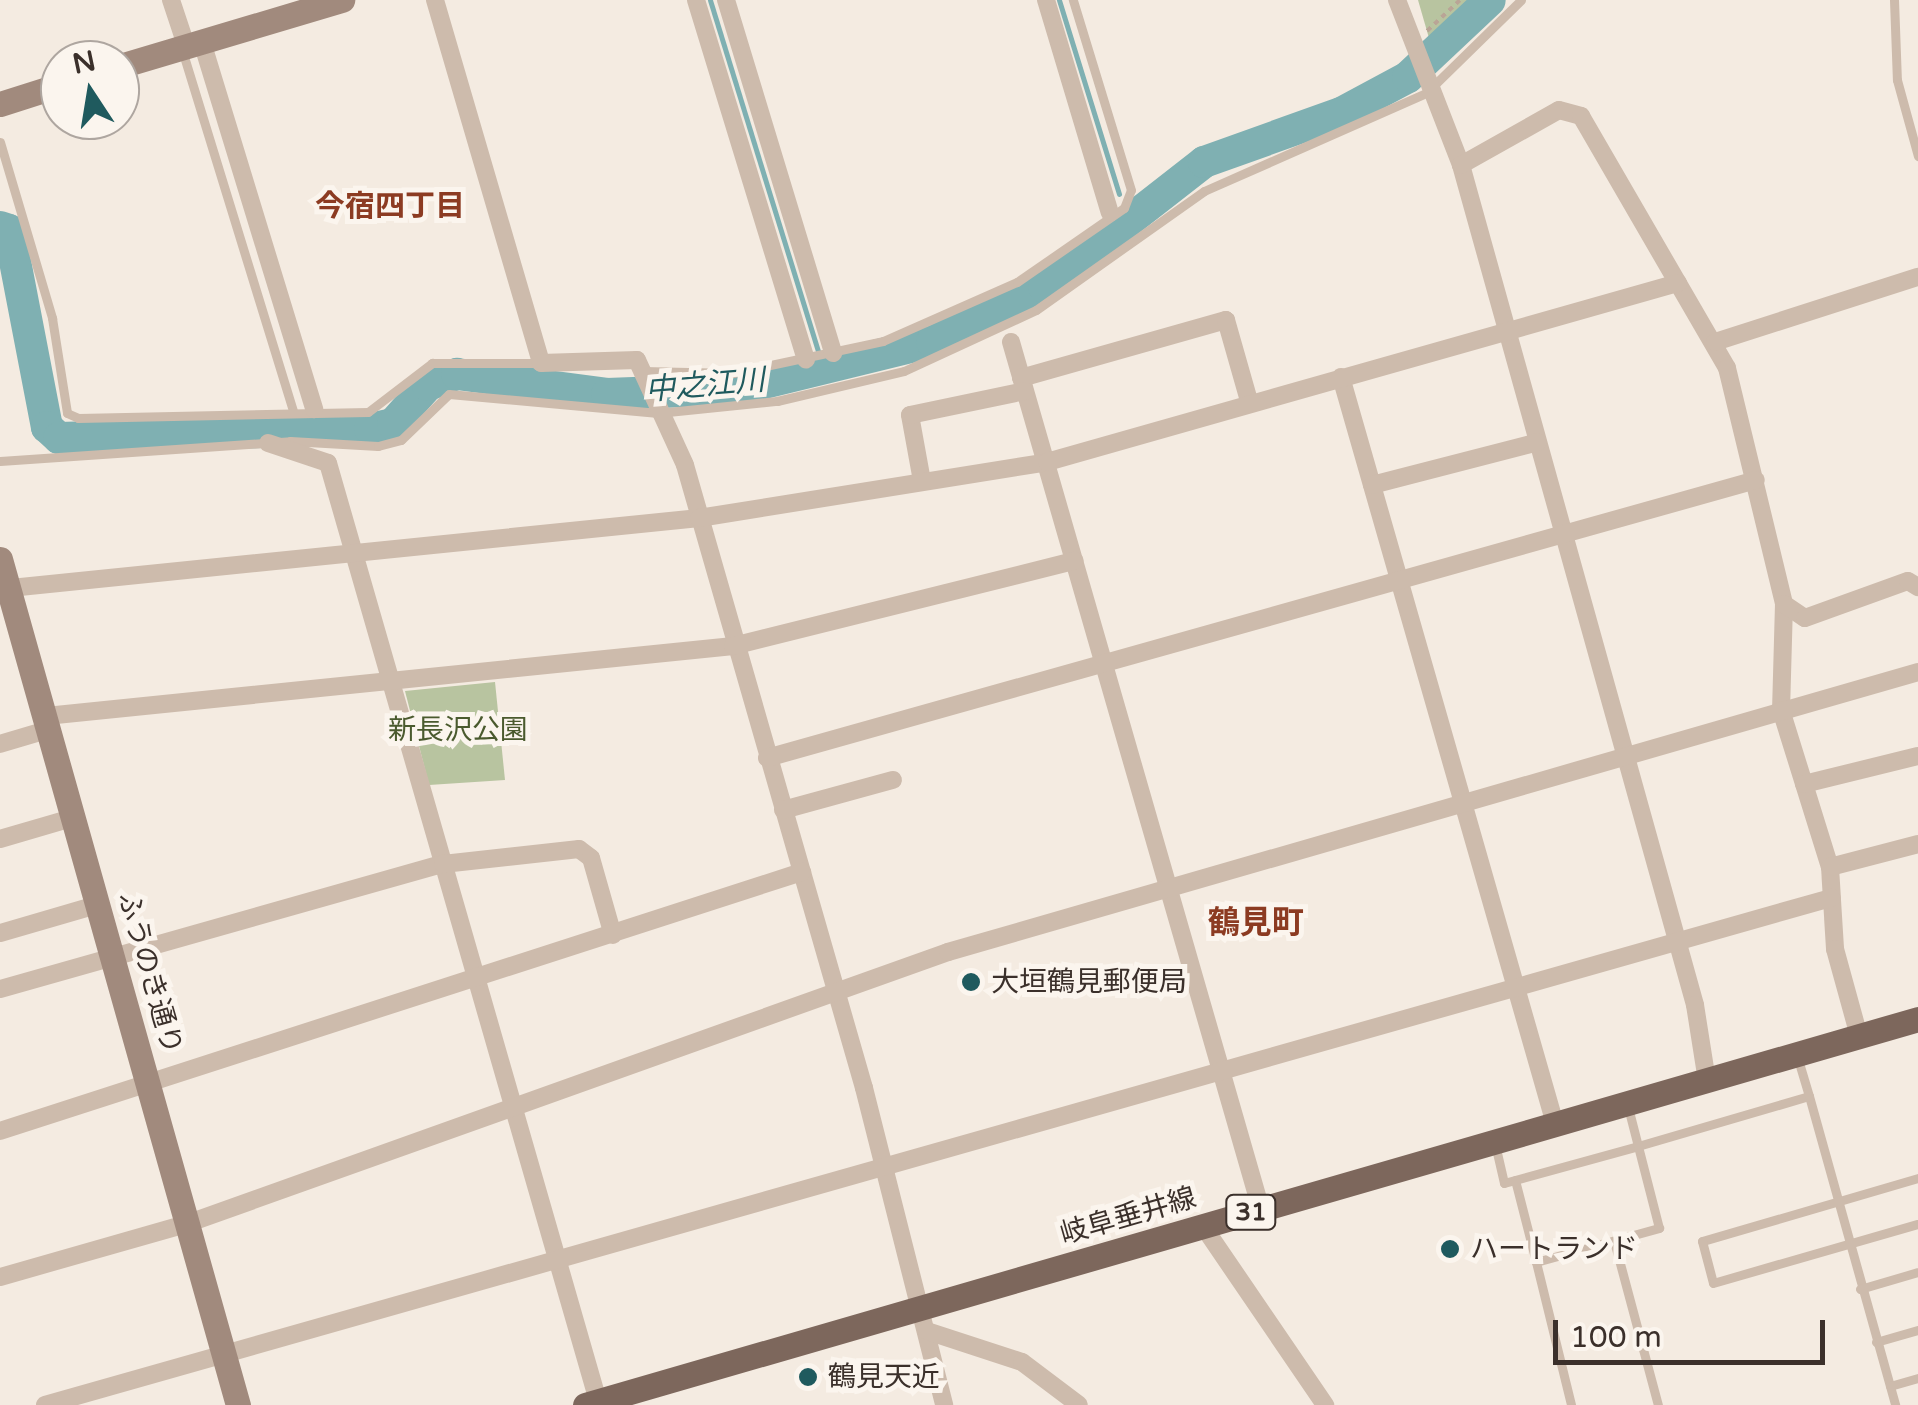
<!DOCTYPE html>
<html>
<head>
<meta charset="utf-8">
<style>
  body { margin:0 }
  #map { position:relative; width:1918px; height:1405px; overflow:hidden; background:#f4ebe1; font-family:"Varela Round","Noto Sans JP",sans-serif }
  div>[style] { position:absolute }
  .green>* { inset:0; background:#b8c4a0 }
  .stream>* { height:5px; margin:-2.5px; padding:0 2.5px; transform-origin:2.5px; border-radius:2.5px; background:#7fb0b2 }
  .river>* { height:32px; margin:-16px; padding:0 16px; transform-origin:16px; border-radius:16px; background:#7fb0b2 }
  .path>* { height:4px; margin-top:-2px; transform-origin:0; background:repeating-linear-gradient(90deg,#b9a596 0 5px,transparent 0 10px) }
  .lane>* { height:9px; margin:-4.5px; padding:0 4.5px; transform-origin:4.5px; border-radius:4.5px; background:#cdbbac }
  .street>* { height:18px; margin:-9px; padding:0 9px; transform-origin:9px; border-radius:9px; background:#cdbbac }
  .secondary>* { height:25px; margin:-12.5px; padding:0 12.5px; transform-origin:12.5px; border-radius:12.5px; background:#a18a7d }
  .primary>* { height:25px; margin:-12.5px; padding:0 12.5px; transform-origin:12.5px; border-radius:12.5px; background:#7d675c }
  .dots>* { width:28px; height:28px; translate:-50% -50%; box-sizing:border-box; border:5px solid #fbf5ee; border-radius:50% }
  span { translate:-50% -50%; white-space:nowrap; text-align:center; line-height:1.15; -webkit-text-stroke:10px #fbf5ee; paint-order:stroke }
  .shield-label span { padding:2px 8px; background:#fbf5ee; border:2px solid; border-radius:8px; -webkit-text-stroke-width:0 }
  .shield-label { font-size:25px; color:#3b302b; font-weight:700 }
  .park-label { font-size:28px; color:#4a5a2e }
  .street-label { font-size:28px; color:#3b302b }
  .poi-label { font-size:28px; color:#3b302b }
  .left { translate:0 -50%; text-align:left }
  .neighbourhood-label { font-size:30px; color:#8c3b22; font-weight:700 }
  .water-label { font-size:30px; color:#1f5a5e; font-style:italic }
  .quarter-label { font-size:32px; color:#8c3b22; font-weight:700 }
  .north { position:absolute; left:40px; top:40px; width:100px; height:100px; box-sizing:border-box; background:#fbf5ee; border:2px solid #aea6a0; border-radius:50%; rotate:348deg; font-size:28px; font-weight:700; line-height:40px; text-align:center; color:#3b302b }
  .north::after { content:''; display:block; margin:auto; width:35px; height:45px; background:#1f5a5e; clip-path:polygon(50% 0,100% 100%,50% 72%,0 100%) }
  .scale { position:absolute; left:1553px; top:1320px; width:272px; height:45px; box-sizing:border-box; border:5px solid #3b302b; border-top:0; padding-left:12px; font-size:30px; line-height:35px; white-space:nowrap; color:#3b302b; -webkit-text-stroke:8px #fbf5ee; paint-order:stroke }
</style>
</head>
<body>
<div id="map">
  <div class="green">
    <div style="clip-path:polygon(1418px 0,1475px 0,1431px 45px)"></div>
    <div style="clip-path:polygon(495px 682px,505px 780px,429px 785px,405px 691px)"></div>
  </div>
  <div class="stream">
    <div style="left:710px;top:0;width:368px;rotate:72.9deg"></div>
    <div style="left:1059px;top:0;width:203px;rotate:72.8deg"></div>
    <div style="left:1128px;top:223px;width:3px;rotate:72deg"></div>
  </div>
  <div class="river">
    <div style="left:0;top:227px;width:9px;rotate:18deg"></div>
    <div style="left:9px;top:230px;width:201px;rotate:79.1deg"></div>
    <div style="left:47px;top:427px;width:16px;rotate:43deg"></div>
    <div style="left:59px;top:438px;width:311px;rotate:-1.7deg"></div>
    <div style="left:370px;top:429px;width:24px;rotate:-12deg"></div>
    <div style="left:393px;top:424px;width:52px;rotate:-48.1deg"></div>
    <div style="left:428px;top:385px;width:31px;rotate:-21deg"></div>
    <div style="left:457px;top:374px;width:151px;rotate:7.6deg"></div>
    <div style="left:607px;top:394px;width:133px;rotate:-2.2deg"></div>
    <div style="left:740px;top:389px;width:198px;rotate:-13.8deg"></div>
    <div style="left:932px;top:342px;width:125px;rotate:-26.2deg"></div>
    <div style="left:1044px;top:287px;width:203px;rotate:-38deg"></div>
    <div style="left:1204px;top:162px;width:145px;rotate:-19.7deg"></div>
    <div style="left:1341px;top:113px;width:76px;rotate:-28.2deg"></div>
    <div style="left:1408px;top:77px;width:112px;rotate:-43.2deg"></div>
  </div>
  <div class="path">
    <div style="left:1427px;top:31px;width:45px;rotate:-43.2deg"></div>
  </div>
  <div class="lane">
    <div style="left:1894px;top:0;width:80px;rotate:87.9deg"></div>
    <div style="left:1897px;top:80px;width:79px;rotate:74.6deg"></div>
    <div style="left:182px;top:50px;width:378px;rotate:72.9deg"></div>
    <div style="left:0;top:142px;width:184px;rotate:73.5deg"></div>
    <div style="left:52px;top:318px;width:96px;rotate:81deg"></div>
    <div style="left:67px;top:413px;width:12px;rotate:24deg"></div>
    <div style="left:78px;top:418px;width:290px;rotate:-1.2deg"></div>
    <div style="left:368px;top:412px;width:81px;rotate:-37.4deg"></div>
    <div style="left:432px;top:363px;width:109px"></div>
    <div style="left:643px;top:371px;width:90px;rotate:1.3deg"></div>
    <div style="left:733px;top:373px;width:153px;rotate:-12deg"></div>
    <div style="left:883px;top:341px;width:146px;rotate:-23.8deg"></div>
    <div style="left:1017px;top:282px;width:130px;rotate:-34.7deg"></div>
    <div style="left:1124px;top:208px;width:19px;rotate:-69deg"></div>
    <div style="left:1131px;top:190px;width:199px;rotate:-107deg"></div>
    <div style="left:0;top:461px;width:291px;rotate:-3.9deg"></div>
    <div style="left:290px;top:441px;width:88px;rotate:3.3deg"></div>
    <div style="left:378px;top:446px;width:24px;rotate:-15deg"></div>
    <div style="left:401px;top:440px;width:66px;rotate:-43.8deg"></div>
    <div style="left:449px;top:394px;width:210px;rotate:5.2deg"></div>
    <div style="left:658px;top:413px;width:120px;rotate:-5.8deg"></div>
    <div style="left:777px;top:401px;width:130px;rotate:-13.3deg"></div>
    <div style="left:904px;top:371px;width:145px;rotate:-24.8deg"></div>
    <div style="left:1036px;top:310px;width:206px;rotate:-35.3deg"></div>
    <div style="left:1204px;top:191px;width:243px;rotate:-23.8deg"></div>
    <div style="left:1426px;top:93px;width:133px;rotate:-44.4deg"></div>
    <div style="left:1809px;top:1096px;width:321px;rotate:74.4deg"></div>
    <div style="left:1495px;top:1144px;width:40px;rotate:77deg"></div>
    <div style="left:1504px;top:1183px;width:139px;rotate:-15.4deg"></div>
    <div style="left:1638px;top:1146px;width:178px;rotate:-16.3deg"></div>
    <div style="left:1809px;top:1096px;width:42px;rotate:-106.7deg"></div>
    <div style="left:1918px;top:1178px;width:225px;rotate:163.7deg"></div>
    <div style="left:1702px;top:1241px;width:43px;rotate:75.3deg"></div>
    <div style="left:1713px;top:1283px;width:213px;rotate:-16.1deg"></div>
    <div style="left:1515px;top:1180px;width:85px;rotate:75.6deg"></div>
    <div style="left:1536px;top:1262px;width:128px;rotate:-15.5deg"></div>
    <div style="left:1659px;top:1228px;width:125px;rotate:-104.4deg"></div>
    <div style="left:1614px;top:1241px;width:170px;rotate:75deg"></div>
    <div style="left:1536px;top:1262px;width:147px;rotate:76.2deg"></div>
    <div style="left:1860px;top:1289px;width:60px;rotate:-16.3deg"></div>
    <div style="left:1876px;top:1342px;width:44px;rotate:-15.9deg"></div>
    <div style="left:1890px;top:1386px;width:29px;rotate:-16deg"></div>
  </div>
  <div class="street">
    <div style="left:171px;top:0;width:47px;rotate:71.6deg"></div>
    <div style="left:435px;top:0;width:378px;rotate:73.7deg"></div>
    <div style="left:541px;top:363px;width:96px;rotate:-1.8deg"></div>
    <div style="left:637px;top:360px;width:115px;rotate:65.4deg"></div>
    <div style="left:685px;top:465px;width:648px;rotate:73.97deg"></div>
    <div style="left:864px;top:1088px;width:327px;rotate:75.8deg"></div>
    <div style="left:696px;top:0;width:376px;rotate:73deg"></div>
    <div style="left:726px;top:0;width:369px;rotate:73.1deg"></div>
    <div style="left:1046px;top:0;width:222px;rotate:73.3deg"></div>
    <div style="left:1397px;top:0;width:177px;rotate:68.8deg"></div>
    <div style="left:1461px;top:165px;width:872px;rotate:74.43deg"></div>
    <div style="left:1695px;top:1005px;width:77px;rotate:81deg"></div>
    <div style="left:202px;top:42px;width:384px;rotate:73deg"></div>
    <div style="left:1461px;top:165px;width:112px;rotate:-29.3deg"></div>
    <div style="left:1559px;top:110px;width:23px;rotate:15deg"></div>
    <div style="left:1581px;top:116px;width:291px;rotate:59.9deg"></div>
    <div style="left:1727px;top:368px;width:243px;rotate:76.4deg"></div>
    <div style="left:1784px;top:604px;width:106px;rotate:91.6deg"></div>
    <div style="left:1781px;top:710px;width:164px;rotate:72.7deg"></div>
    <div style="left:1830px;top:867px;width:82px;rotate:86.5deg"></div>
    <div style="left:1835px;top:949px;width:90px;rotate:74.6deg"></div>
    <div style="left:1011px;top:342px;width:902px;rotate:73.92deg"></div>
    <div style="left:1715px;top:342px;width:213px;rotate:-17.8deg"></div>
    <div style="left:1341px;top:377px;width:777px;rotate:74.01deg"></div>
    <div style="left:1021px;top:378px;width:213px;rotate:-15.8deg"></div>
    <div style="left:1226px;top:320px;width:87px;rotate:74.1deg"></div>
    <div style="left:268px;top:443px;width:63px;rotate:18.4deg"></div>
    <div style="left:328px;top:463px;width:976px;rotate:73.94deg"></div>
    <div style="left:922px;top:481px;width:67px;rotate:-100.3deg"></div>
    <div style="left:910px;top:415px;width:117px;rotate:-11.8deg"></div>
    <div style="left:1372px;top:485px;width:171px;rotate:-14.5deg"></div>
    <div style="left:0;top:589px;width:703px;rotate:-5.8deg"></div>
    <div style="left:699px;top:518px;width:352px;rotate:-9.1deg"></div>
    <div style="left:1047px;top:462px;width:656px;rotate:-15.84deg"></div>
    <div style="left:1784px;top:604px;width:25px;rotate:34deg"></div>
    <div style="left:1805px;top:618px;width:109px;rotate:-19.8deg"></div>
    <div style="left:1908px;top:581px;width:12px;rotate:31deg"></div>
    <div style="left:46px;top:716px;width:691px;rotate:-5.82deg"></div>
    <div style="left:733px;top:646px;width:352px;rotate:-14deg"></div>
    <div style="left:0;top:744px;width:52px;rotate:-16.7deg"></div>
    <div style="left:767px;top:758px;width:1027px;rotate:-15.7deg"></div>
    <div style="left:1804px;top:784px;width:117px;rotate:-13.8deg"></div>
    <div style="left:783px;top:810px;width:114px;rotate:-15.3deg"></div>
    <div style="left:0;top:839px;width:78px;rotate:-16.3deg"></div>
    <div style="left:1830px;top:867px;width:91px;rotate:-14.6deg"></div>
    <div style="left:0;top:933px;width:104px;rotate:-16.2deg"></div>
    <div style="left:0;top:989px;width:460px;rotate:-15.8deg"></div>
    <div style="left:443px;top:864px;width:137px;rotate:-6.3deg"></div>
    <div style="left:579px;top:849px;width:15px;rotate:37deg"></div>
    <div style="left:591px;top:858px;width:80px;rotate:74.1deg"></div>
    <div style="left:0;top:1131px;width:843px;rotate:-17.9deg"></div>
    <div style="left:1203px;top:1226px;width:217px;rotate:55.7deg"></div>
    <div style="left:0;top:1277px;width:197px;rotate:-15.9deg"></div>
    <div style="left:189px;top:1223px;width:806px;rotate:-19.65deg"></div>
    <div style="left:948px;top:952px;width:1010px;rotate:-16.1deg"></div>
    <div style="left:927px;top:1331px;width:100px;rotate:18.1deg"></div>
    <div style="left:1022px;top:1362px;width:71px;rotate:37deg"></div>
    <div style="left:45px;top:1405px;width:1857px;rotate:-15.85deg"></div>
  </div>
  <div class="secondary">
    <div style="left:120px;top:66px;width:232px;rotate:-16.6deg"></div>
    <div style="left:0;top:104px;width:63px;rotate:-17.6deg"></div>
    <div style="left:0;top:559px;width:879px;rotate:74.29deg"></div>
  </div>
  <div class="primary">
    <div style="left:585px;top:1405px;width:1388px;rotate:-16.15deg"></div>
  </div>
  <div class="dots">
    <div style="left:971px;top:982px;background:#1f5a5e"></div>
    <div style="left:1450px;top:1249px;background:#1f5a5e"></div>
    <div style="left:808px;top:1377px;background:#1f5a5e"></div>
  </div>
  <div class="shield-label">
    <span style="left:1251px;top:1212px">31</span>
  </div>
  <div class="park-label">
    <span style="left:458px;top:730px">新長沢公園</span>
  </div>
  <div class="street-label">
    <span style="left:150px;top:973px;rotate:74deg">ふうのき通り</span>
    <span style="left:1128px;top:1216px;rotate:-16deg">岐阜垂井線</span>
  </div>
  <div class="poi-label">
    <span class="left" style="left:991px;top:982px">大垣鶴見郵便局</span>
    <span class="left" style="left:1470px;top:1249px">ハートランド</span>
    <span class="left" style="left:828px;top:1377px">鶴見天近</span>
  </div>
  <div class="neighbourhood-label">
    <span style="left:390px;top:207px">今宿四丁目</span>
  </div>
  <div class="water-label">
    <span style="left:705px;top:386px;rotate:-5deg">中之江川</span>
  </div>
  <div class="quarter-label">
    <span style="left:1256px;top:923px">鶴見町</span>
  </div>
  <div class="north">N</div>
  <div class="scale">100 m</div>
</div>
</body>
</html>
